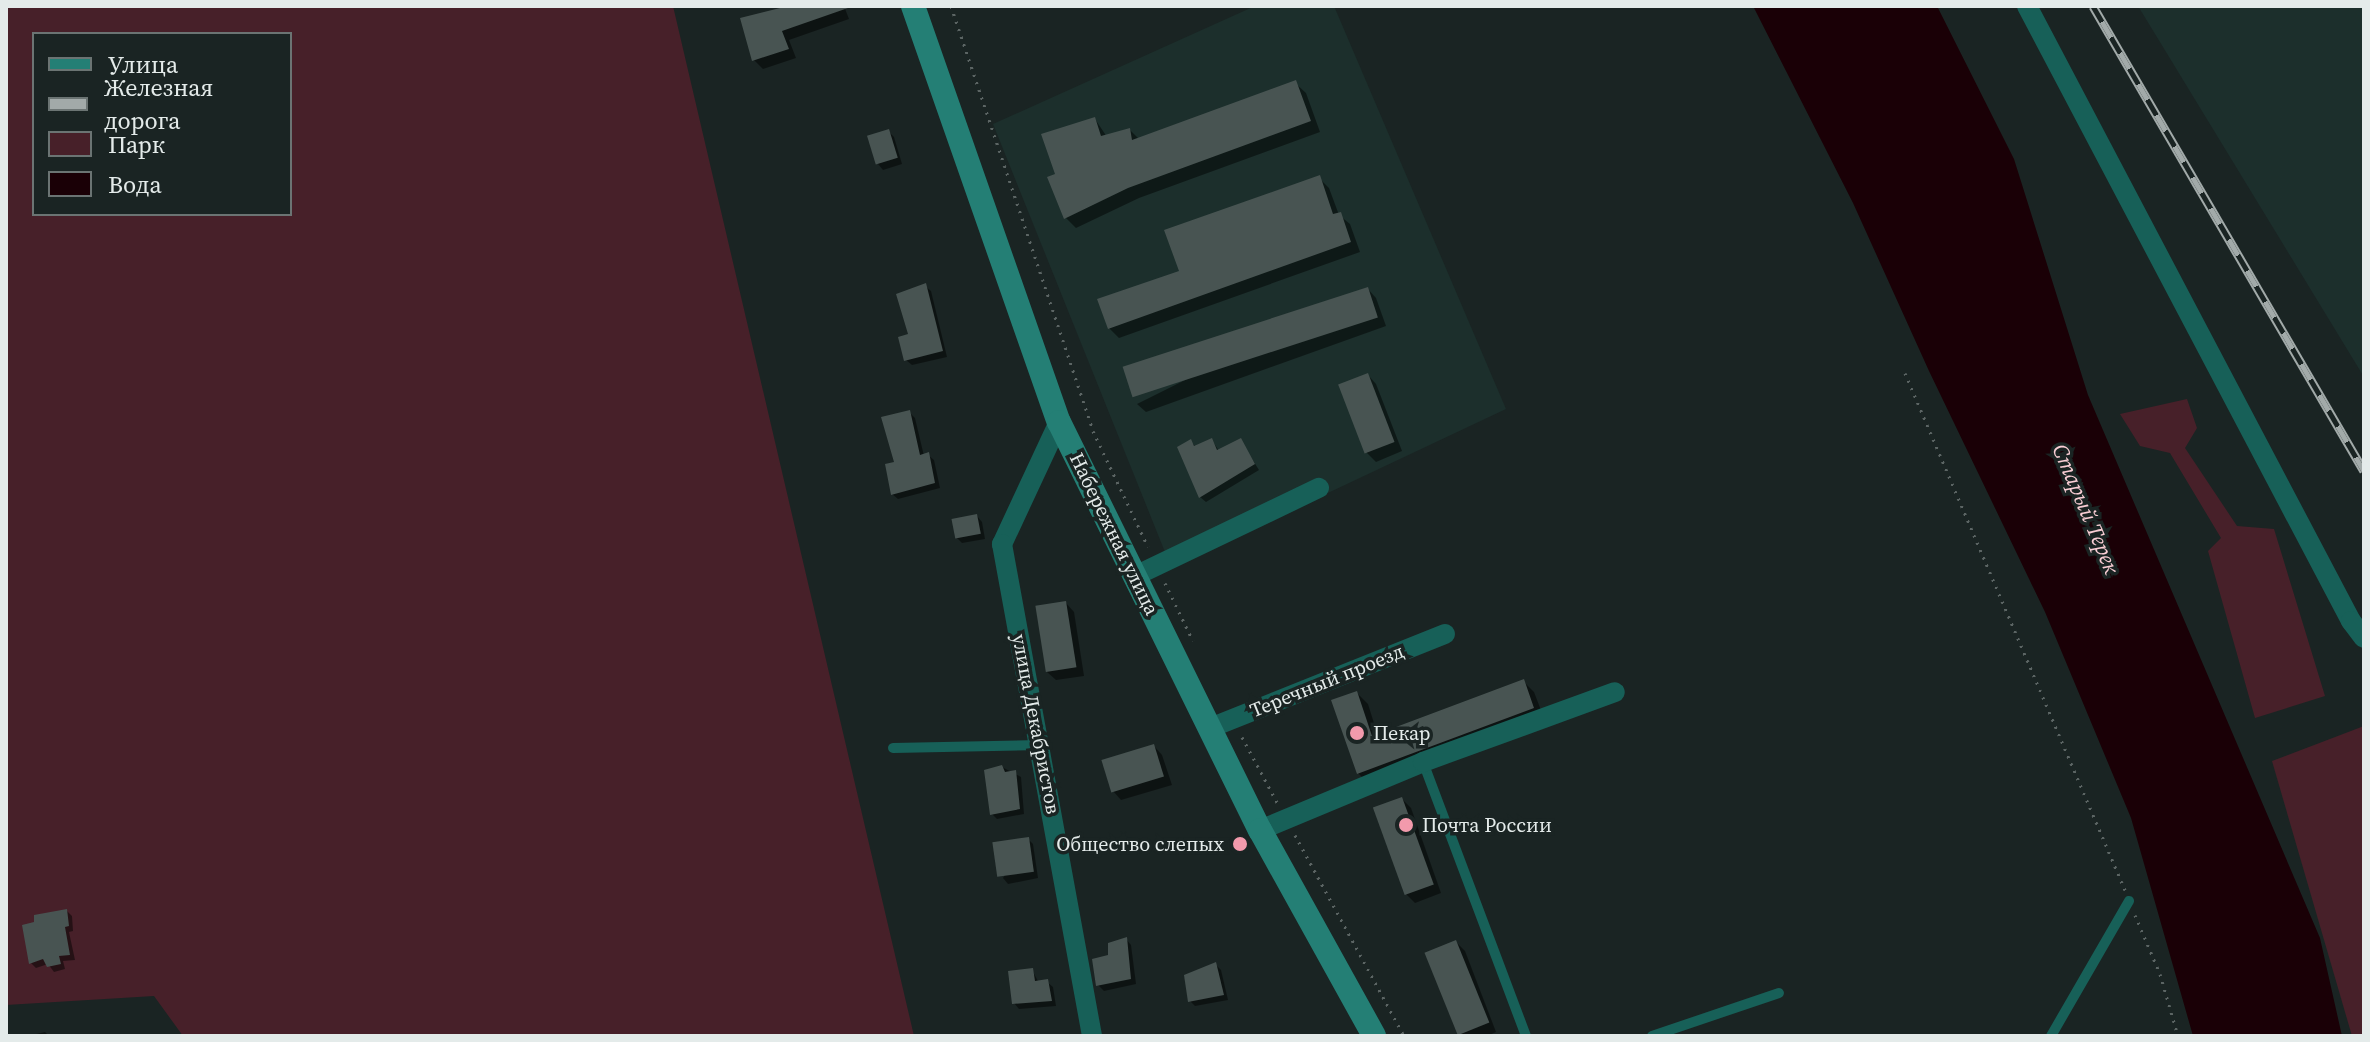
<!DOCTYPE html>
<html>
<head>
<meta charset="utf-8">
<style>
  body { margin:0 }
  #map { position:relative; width:2370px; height:1042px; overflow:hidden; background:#1a2423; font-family:"Source Serif 4",serif }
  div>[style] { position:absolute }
  .built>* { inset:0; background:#1c2f2c }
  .green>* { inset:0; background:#472029 }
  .water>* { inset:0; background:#1a0006 }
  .shadow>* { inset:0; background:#0007 }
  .building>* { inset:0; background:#485452; transform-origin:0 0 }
  .path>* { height:3px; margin-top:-1.5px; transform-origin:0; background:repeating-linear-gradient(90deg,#5c6564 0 2px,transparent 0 8px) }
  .lane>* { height:10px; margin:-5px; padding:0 5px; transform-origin:5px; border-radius:5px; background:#176058 }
  .street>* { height:20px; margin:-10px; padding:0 10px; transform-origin:10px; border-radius:10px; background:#176058 }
  .secondary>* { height:24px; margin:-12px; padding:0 12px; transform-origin:12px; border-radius:12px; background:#247f75 }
  .rail>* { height:9px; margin-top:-4.5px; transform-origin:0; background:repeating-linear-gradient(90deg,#1a2423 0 18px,#a2aaa9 0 36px); box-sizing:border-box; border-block:2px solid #a2aaa9 }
  .dots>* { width:22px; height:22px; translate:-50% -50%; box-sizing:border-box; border:4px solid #1a2423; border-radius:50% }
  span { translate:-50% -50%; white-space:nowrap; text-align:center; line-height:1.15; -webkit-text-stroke:7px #1a2423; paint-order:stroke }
  .street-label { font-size:20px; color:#e4ebea }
  .poi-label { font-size:20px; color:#e4ebea }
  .left { translate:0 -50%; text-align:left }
  .right { translate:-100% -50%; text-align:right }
  .water-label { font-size:22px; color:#faced5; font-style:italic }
  .frame { position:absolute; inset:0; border:8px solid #e4ebea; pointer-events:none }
  .legend { position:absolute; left:32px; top:32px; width:260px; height:184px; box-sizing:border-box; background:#1a2423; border:2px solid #6b7473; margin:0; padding:10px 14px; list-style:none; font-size:24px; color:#e4ebea }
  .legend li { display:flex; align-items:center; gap:16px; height:40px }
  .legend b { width:40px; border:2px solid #6b7473 }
</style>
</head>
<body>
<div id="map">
  <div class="built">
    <div style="clip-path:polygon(1255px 6px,1334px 6px,1506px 409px,1171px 567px,993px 124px)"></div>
    <div style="clip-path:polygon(2138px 6px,2364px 6px,2364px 377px)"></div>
  </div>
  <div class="green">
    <div style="clip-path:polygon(evenodd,6px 6px,673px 6px,914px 1036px,183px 1036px,154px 996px,6px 1005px,6px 6px,34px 34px,290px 34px,290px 214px,34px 214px,34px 34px)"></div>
    <div style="clip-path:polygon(2187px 399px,2197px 428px,2185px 448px,2237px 526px,2274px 529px,2325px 696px,2255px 718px,2208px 551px,2221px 538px,2170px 453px,2140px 446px,2120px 414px)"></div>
    <div style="clip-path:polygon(2364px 726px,2364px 1036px,2352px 1036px,2272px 761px)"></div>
  </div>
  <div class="water">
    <div style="clip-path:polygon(1753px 6px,1937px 6px,2014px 159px,2088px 395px,2320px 938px,2342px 1036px,2193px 1036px,2131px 818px,2045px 612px,1929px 371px,1853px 203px)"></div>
  </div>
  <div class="shadow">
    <div style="clip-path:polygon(797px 6px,844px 6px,849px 19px,789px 40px,796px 58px,763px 69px,754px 60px,742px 20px)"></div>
    <div style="clip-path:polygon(1295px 83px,1306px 93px,1320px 132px,1139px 198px,1076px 228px,1066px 218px,1057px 175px,1095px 119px,1107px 137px,1130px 130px,1140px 140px)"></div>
    <div style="clip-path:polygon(888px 131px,894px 137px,902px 164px,883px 170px,878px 164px)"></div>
    <div style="clip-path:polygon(1319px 178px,1329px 188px,1339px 215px,1350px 224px,1360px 252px,1119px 338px,1109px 328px,1181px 272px)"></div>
    <div style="clip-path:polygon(925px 286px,931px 291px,947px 357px,912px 365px,906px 360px)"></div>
    <div style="clip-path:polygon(1368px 289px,1376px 298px,1386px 326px,1146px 412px,1137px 404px)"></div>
    <div style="clip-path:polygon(1368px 375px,1376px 384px,1402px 451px,1376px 462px,1367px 453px)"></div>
    <div style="clip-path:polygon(909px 412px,915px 418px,924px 456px,928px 455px,934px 460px,940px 488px,898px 499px,892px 494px,896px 463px)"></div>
    <div style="clip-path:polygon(1212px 440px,1219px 451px,1240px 440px,1259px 470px,1206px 502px,1200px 497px,1191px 442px,1196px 447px)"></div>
    <div style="clip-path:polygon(977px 516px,982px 522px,985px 539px,962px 543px,957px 538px)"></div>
    <div style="clip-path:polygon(1066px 603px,1074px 612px,1084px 676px,1056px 680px,1047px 672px)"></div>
    <div style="clip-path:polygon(1523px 681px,1534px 692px,1544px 718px,1369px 784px,1358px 773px,1357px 693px,1368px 704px,1378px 736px)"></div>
    <div style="clip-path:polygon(1154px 746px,1162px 755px,1172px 785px,1121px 800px,1113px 791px)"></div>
    <div style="clip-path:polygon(1002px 767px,1021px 777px,1024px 814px,997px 819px,992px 814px)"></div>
    <div style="clip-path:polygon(1402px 799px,1411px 808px,1441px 893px,1415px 903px,1406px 894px)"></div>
    <div style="clip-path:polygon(1028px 839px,1033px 844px,1038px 878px,1008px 884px,1003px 878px)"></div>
    <div style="clip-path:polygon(67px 911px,72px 916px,73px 931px,69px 932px,75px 960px,63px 961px,65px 969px,54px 972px,48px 964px,36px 968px,31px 963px)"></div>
    <div style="clip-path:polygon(1126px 939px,1131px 945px,1136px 984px,1104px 991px,1098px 985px,1110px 956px)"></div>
    <div style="clip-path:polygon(1456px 942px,1465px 951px,1496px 1032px,1487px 1036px,1458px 1035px)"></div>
    <div style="clip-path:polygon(1216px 965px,1221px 970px,1228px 1000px,1195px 1006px,1190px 1001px)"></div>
    <div style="clip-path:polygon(1032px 970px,1039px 983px,1047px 982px,1053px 987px,1056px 1006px,1019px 1009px,1014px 1003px)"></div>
    <div style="clip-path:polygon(45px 1032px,49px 1036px,28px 1036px)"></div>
  </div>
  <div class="building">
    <div style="clip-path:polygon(788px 6px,848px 8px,782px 31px,789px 49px,752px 61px,740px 18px)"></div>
    <div style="clip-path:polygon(1296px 80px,1311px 121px,1128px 188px,1064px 219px,1047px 177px,1055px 174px,1041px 134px,1095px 117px,1101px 136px,1130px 128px,1132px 140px)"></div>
    <div style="left:889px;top:129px;width:30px;height:23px;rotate:73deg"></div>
    <div style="clip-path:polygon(1320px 175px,1333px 214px,1341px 212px,1351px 242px,1108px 329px,1097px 299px,1179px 271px,1164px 230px)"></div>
    <div style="clip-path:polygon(926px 283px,943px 351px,904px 361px,898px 337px,908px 334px,896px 294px)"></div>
    <div style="left:1368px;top:287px;width:32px;height:258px;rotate:72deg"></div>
    <div style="left:1368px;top:373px;width:74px;height:32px;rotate:69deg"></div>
    <div style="clip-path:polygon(910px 410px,920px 455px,929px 452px,935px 483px,891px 495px,885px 464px,894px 462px,881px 417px)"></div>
    <div style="clip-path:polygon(1212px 438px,1217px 450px,1241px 438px,1255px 464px,1199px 498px,1177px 447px,1191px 439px,1194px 446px)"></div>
    <div style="left:977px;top:514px;width:20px;height:26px;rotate:79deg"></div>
    <div style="left:1066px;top:601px;width:67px;height:31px;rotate:81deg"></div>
    <div style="clip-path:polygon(1524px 679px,1534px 708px,1357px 774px,1331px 700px,1357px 691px,1372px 736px)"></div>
    <div style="left:1154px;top:744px;width:34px;height:55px;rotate:73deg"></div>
    <div style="clip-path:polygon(1002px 765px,1005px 772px,1016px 770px,1020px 809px,990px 815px,984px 770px)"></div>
    <div style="left:1402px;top:797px;width:93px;height:31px;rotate:70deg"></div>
    <div style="left:1029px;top:837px;width:35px;height:37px;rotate:82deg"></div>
    <div style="clip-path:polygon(67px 909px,69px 926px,65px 927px,70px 955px,59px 956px,61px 964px,47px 967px,43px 959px,29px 964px,22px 925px,34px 922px,34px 915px)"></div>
    <div style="clip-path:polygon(1127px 937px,1131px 979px,1096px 986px,1092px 959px,1108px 955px,1108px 943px)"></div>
    <div style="left:1456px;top:940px;width:89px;height:34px;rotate:68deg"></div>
    <div style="clip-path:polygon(1216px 962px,1224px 995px,1188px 1002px,1184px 975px)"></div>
    <div style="clip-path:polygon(1033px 968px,1035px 981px,1048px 979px,1052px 1001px,1012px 1004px,1008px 971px)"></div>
  </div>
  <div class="path">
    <div style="left:951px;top:6px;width:448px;rotate:71.5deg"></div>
    <div style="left:1093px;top:431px;width:128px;rotate:64.6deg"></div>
    <div style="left:1905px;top:373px;width:562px;rotate:66.95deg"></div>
    <div style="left:1165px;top:583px;width:64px;rotate:64.2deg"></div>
    <div style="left:1242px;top:737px;width:76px;rotate:61.8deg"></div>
    <div style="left:1295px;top:835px;width:229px;rotate:61.5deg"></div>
    <div style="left:2135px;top:915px;width:64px;rotate:67deg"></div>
    <div style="left:2160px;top:974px;width:65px;rotate:73.8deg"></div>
  </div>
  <div class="lane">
    <div style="left:893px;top:748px;width:147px;rotate:-1.2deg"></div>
    <div style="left:1423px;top:762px;width:293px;rotate:69.4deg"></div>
    <div style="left:1652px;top:1036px;width:134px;rotate:-18.7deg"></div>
    <div style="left:2051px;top:1036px;width:156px;rotate:-60deg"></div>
  </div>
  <div class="street">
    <div style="left:2027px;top:6px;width:695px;rotate:62.22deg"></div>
    <div style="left:2351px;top:621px;width:21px;rotate:53deg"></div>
    <div style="left:1059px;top:422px;width:135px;rotate:115deg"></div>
    <div style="left:1002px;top:544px;width:500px;rotate:79.63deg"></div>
    <div style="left:1135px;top:576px;width:204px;rotate:-25.6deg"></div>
    <div style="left:1210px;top:728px;width:253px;rotate:-21.8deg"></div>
    <div style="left:1260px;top:830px;width:177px;rotate:-22.6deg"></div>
    <div style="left:1423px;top:762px;width:204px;rotate:-20deg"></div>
  </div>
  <div class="secondary">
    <div style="left:913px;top:6px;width:441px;rotate:70.7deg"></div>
    <div style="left:1059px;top:422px;width:455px;rotate:63.8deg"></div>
    <div style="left:1260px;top:830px;width:235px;rotate:61deg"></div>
  </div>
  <div class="rail">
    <div style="left:2093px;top:6px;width:538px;rotate:59.77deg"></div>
  </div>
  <div class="dots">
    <div style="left:1357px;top:733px;background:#f29aac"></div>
    <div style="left:1406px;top:825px;background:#f29aac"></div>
    <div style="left:1240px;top:844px;background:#f29aac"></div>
  </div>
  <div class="street-label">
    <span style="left:1114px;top:534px;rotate:64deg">Набережная улица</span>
    <span style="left:1327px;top:681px;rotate:-22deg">Теречный проезд</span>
    <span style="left:1036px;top:724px;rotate:79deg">улица Декабристов</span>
  </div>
  <div class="poi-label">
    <span class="left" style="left:1373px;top:733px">Пекар</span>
    <span class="left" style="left:1422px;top:825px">Почта России</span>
    <span class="right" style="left:1224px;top:844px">Общество слепых</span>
  </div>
  <div class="water-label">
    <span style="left:2086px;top:509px;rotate:67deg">Старый Терек</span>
  </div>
  <div class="frame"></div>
  <ul class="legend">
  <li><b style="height:10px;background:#247f75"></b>Улица</li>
  <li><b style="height:10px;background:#a2aaa9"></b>Железная дорога</li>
  <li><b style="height:22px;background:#472029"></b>Парк</li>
  <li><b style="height:22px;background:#1a0006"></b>Вода</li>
  </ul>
</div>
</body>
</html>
